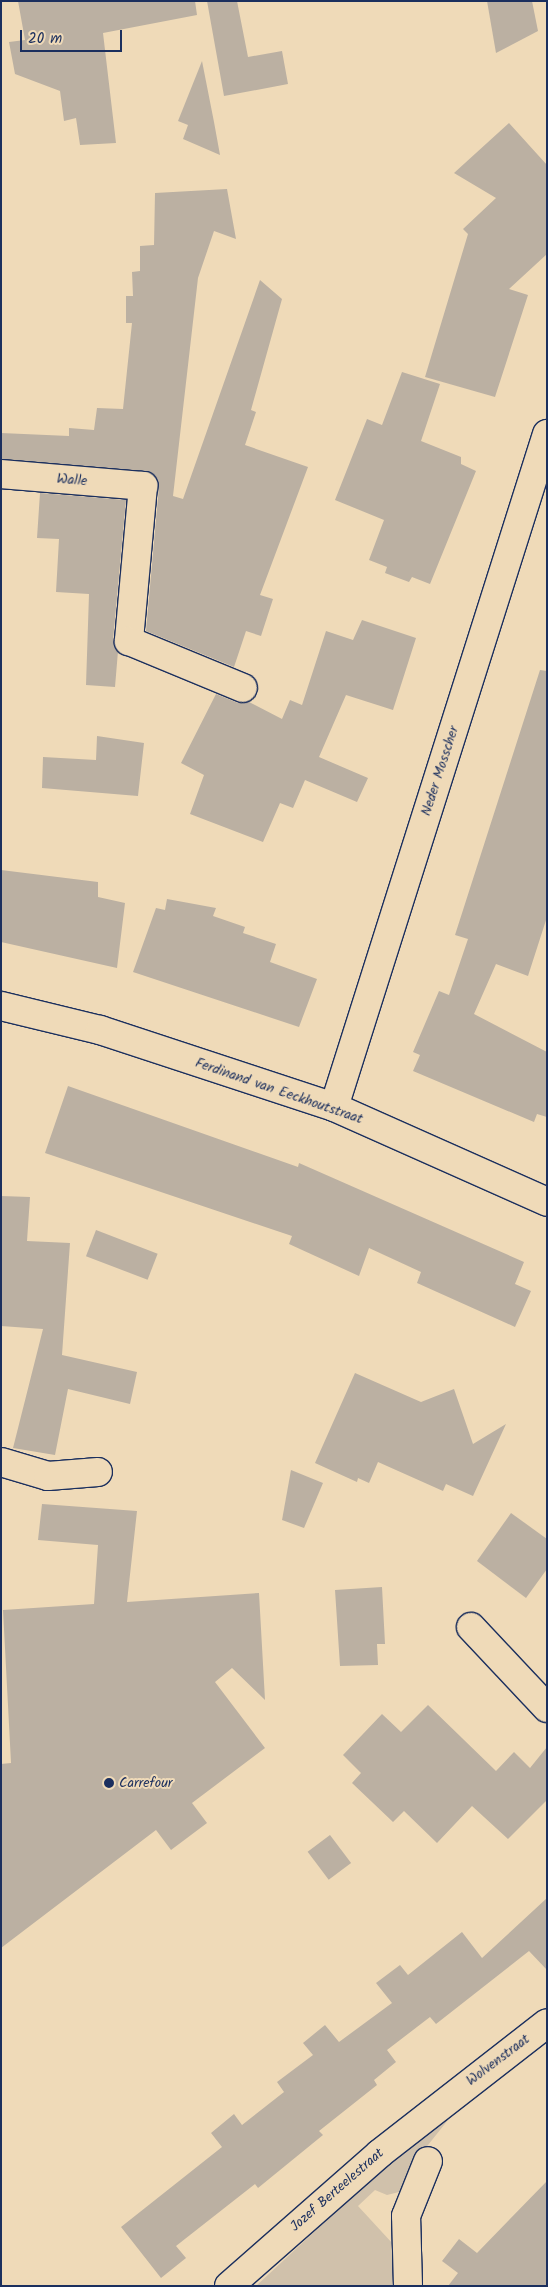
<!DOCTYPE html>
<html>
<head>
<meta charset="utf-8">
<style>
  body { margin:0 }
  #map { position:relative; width:548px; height:2287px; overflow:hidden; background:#efdab8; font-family:Kalam,sans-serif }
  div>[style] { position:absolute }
  .green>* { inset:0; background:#d0c1ab }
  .building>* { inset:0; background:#bbb0a2; transform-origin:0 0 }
  .roads { filter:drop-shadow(1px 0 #1b2f5e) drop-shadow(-1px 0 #1b2f5e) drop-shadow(0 1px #1b2f5e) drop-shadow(0 -1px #1b2f5e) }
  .minor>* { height:28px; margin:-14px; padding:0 14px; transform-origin:14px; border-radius:14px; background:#efdab8 }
  .dots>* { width:14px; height:14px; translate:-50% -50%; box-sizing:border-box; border:2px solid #efdab8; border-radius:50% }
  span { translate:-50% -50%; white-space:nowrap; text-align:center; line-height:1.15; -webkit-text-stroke:4px #efdab8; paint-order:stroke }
  .street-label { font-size:14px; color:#1b2f5e }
  .poi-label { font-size:14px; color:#1b2f5e }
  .left { translate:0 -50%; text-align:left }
  .frame { position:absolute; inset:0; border:2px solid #1b2f5e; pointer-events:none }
  .scale { position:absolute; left:20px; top:30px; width:102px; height:22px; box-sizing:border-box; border:2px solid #1b2f5e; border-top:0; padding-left:6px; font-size:15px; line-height:18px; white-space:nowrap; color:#1b2f5e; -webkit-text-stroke:4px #efdab8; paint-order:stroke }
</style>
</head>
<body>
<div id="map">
  <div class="green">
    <div style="clip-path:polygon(442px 2113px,448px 2120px,416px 2160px,403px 2191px,387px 2195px,375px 2190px,358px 2206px,393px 2244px,394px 2286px,256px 2286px)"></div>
  </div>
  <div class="building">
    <div style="clip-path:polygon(18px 1px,195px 1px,197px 15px,103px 33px,116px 143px,80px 145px,76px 118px,64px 121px,60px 91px,15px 74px,9px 42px,25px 40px)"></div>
    <div style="clip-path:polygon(207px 1px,237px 1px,248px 57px,282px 51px,288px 84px,224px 96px)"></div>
    <div style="clip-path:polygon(487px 1px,532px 1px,538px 31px,496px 53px)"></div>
    <div style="clip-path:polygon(202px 61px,214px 122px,220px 155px,183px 139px,188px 125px,178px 121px)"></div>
    <div style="clip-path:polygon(509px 123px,547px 165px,547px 254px,509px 289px,528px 295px,495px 397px,425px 377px,468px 234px,463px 229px,496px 198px,454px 173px)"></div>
    <div style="clip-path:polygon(227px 189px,236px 239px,214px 231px,198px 278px,173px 496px,183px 499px,260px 280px,282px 299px,251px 410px,256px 412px,245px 445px,308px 467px,260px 595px,273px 599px,261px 636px,246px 631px,234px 667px,146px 631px,159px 487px,152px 474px,1px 459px,1px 433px,69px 436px,69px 428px,94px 430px,97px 408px,123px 409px,132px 323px,126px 323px,126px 296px,133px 296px,132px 272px,140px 271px,140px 246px,154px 245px,155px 193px)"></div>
    <div style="clip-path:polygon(402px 372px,440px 384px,421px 441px,461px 457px,461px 464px,476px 471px,430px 584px,412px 577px,409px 582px,385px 573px,387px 567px,369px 560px,384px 520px,335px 500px,367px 419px,382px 425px)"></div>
    <div style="clip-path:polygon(40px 493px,126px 500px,113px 640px,118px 651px,115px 687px,86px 685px,89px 594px,56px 592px,59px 539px,37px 538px)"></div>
    <div style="clip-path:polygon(362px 620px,416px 638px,393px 710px,346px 695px,319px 757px,368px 778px,357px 802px,305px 780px,293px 808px,280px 803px,263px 842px,190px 814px,204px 775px,181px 763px,216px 694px,238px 703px,249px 702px,282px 719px,290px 700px,302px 705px,326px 631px,353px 640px)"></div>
    <div style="clip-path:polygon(540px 670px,547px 671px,547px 917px,528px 976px,496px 964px,474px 1014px,547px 1052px,547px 1117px,537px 1114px,534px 1122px,413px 1071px,420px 1055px,413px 1052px,439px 991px,449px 995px,468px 939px,455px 935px)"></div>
    <div style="clip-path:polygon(97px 736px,144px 743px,138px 796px,42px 788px,43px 757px,96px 760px)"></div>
    <div style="clip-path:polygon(1px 870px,98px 882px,98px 897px,125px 903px,117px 968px,1px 942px)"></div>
    <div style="clip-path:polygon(167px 899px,216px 908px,213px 916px,245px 927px,243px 933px,276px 944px,270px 962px,317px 979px,299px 1027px,133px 972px,156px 908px,165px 910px)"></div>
    <div style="clip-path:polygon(68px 1086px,298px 1167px,299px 1163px,524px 1262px,515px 1284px,531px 1291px,515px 1327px,417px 1283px,421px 1272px,369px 1248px,359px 1276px,289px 1244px,292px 1236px,45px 1153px)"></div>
    <div style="clip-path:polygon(1px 1196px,30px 1197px,27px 1241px,70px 1243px,62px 1355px,137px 1372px,130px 1404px,68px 1389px,55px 1455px,13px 1448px,43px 1329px,1px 1326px)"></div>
    <div style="left:96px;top:1230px;width:66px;height:28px;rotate:21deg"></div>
    <div style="clip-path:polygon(355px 1373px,421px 1402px,454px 1389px,473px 1444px,506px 1424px,473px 1496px,446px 1484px,443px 1491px,378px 1462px,369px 1483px,358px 1478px,357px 1482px,315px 1463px)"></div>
    <div style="clip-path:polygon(291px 1470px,323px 1483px,304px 1528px,282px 1520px)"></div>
    <div style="clip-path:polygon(42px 1504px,137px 1511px,127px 1602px,259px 1593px,265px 1700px,232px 1668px,215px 1682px,265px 1748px,192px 1803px,207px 1823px,171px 1850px,156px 1830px,1px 1948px,1px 1764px,11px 1763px,3px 1610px,94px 1604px,98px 1545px,38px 1540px)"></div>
    <div style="clip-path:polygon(511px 1513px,547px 1539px,547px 1569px,526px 1598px,477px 1561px)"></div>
    <div style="clip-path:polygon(382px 1587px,385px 1644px,377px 1644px,378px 1665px,340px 1666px,335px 1590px)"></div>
    <div style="clip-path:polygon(428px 1705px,496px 1771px,514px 1752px,530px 1768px,547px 1747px,547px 1800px,508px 1839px,472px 1806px,437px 1843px,404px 1811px,393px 1822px,352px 1783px,361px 1773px,343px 1755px,382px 1714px,401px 1732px)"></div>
    <div style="left:330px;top:1835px;width:35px;height:28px;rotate:53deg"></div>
    <div style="clip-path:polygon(547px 1898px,547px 1970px,529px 1951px,436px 2024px,430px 2017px,387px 2050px,396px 2062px,374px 2080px,377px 2085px,319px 2131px,323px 2135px,258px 2188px,255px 2184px,176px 2246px,186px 2258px,161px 2278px,121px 2227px,222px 2147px,211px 2133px,234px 2114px,242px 2125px,284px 2092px,277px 2082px,313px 2055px,303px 2043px,325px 2025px,339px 2042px,392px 2003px,376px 1983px,400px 1965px,408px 1975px,462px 1932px,482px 1958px)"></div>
    <div style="clip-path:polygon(547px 2181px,547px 2286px,448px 2286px,458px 2273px,442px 2261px,459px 2239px,477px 2253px)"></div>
  </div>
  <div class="roads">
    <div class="minor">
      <div style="left:1px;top:474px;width:143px;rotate:4.8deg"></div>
      <div style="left:143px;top:486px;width:156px;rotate:95.2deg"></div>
      <div style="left:129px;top:641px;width:123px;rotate:22.4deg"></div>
      <div style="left:1px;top:1006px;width:102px;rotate:13.6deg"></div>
      <div style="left:100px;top:1030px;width:246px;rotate:18.2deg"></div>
      <div style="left:334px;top:1107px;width:233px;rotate:24deg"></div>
      <div style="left:334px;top:1107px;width:706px;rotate:-72.44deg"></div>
      <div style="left:1px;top:1462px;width:49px;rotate:16.6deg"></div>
      <div style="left:48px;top:1476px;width:50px;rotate:-4.6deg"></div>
      <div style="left:471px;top:1627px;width:111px;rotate:46.8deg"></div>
      <div style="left:229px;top:2286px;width:200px;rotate:-41.3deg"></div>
      <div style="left:379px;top:2154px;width:213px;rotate:-37.9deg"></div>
      <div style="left:408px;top:2286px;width:70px;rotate:-91.6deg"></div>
      <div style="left:406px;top:2216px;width:59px;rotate:-68.2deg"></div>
    </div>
  </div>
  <div class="dots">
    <div style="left:109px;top:1783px;background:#1b2f5e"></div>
  </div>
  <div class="street-label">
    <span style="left:72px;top:480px;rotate:5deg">Walle</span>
    <span style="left:440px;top:771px;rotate:-72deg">Neder Mosscher</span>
    <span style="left:279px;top:1091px;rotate:19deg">Ferdinand van Eeckhoutstraat</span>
    <span style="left:498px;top:2060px;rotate:-37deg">Wolvenstraat</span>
    <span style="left:337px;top:2190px;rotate:-41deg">Jozef Berteelestraat</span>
  </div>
  <div class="poi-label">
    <span class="left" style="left:119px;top:1783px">Carrefour</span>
  </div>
  <div class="frame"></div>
  <div class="scale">20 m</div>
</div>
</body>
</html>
